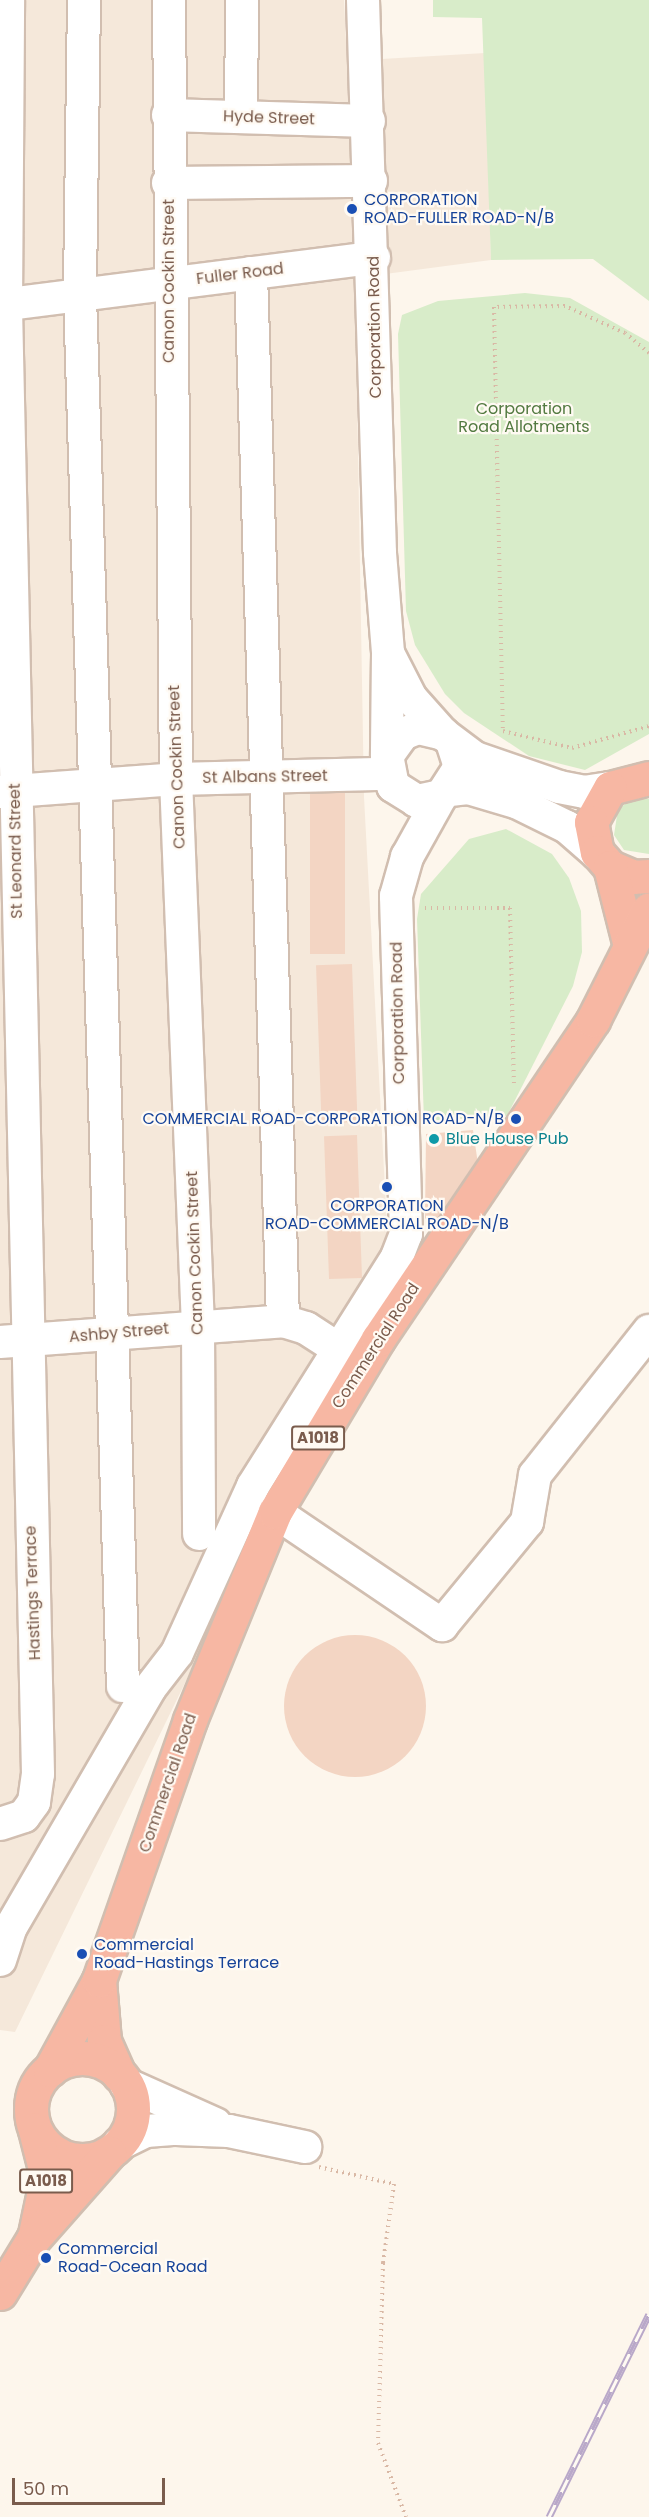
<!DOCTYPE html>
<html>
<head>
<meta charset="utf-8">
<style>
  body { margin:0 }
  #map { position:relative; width:649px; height:2517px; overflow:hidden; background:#fdf6ec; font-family:Poppins,sans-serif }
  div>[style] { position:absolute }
  .residential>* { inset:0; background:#f5e8da }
  .green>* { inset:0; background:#d8ecc9 }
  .building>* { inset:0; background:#f3d5c3; transform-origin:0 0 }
  .round { border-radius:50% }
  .path>* { height:4px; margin-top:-2px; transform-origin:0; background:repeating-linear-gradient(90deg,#d9b8a5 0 1.5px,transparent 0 6px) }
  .roads { filter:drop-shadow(2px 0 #d1beb0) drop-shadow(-2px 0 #d1beb0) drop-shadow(0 2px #d1beb0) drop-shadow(0 -2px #d1beb0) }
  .minor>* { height:32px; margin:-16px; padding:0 16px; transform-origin:16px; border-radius:16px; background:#fff }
  .highway>* { height:33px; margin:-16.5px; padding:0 16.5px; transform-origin:16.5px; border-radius:16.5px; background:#f7b7a3 }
  .highway>.ring { margin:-16.5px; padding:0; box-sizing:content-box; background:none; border:33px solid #f7b7a3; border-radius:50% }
  .rail>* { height:7px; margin-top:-3.5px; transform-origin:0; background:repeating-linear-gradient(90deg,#fffaf3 0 14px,#b9a8c9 0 28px); box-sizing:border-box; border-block:2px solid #b9a8c9 }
  .dots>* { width:16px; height:16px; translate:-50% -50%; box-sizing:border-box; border:3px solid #fffaf3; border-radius:50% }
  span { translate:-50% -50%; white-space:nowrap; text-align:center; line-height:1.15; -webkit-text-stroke:4.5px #fffaf3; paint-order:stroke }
  .shield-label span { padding:2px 4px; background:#fffaf3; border:2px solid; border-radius:4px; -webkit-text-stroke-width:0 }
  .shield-label { font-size:15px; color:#7a5c4d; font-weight:700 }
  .street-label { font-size:16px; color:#7a5c4d }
  .transit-label { font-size:16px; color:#164399 }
  .left { translate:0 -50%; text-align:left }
  .right { translate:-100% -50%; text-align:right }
  .park-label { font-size:16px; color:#537a41 }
  .culture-label { font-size:16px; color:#0d838f }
  .scale { position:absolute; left:12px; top:2478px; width:153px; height:27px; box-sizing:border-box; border:3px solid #7a5c4d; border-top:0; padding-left:8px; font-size:18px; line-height:21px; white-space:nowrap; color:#7a5c4d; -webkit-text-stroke:4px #fffaf3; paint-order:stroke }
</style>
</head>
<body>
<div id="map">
  <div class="residential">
    <div style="clip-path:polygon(0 0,344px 0,347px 61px,485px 53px,491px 260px,355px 278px,364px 797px,389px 1264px,15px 2032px,0 2030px)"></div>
  </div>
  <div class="green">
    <div style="clip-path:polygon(433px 0,649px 0,649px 301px,593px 259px,491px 260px,482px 18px,433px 17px)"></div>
    <div style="clip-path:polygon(525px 293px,570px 298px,649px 342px,649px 734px,585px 770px,529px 756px,464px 713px,445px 694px,415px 645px,406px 611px,398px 334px,402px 315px,438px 301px)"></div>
    <div style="clip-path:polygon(634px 798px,649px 799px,649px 854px,624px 850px,614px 835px,618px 809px)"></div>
    <div style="clip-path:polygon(506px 829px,552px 854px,569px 878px,581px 911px,582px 952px,573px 986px,507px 1116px,424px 1121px,417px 919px,421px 894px,469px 839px)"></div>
  </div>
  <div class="building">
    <div style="left:310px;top:789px;width:35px;height:165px"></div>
    <div style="left:352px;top:964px;width:158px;height:36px;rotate:88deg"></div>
    <div style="clip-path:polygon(473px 1130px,479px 1171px,434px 1227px,425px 1218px,426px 1134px)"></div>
    <div style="left:357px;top:1135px;width:143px;height:33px;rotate:88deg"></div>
    <div class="round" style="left:284px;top:1635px;width:142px;height:142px"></div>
  </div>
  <div class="path">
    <div style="left:649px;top:353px;width:31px;rotate:-140deg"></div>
    <div style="left:625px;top:333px;width:66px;rotate:-155.8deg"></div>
    <div style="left:565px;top:306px;width:71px;rotate:179.2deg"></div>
    <div style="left:494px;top:307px;width:424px;rotate:88.8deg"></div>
    <div style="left:503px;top:731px;width:71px;rotate:13.8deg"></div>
    <div style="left:572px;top:748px;width:80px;rotate:-15.9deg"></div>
    <div style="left:425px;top:908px;width:85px"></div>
    <div style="left:510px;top:908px;width:180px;rotate:88.7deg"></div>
    <div style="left:319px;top:2167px;width:77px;rotate:12.8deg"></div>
    <div style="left:394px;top:2184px;width:80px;rotate:97.9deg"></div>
    <div style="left:383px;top:2263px;width:180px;rotate:91.6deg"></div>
    <div style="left:378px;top:2443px;width:79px;rotate:69.3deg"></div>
  </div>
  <div class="roads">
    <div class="minor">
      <div style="left:84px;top:0;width:295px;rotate:90.8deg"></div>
      <div style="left:80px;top:295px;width:1392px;rotate:88.23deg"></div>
      <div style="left:169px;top:0;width:779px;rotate:89.49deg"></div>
      <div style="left:176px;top:779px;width:547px;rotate:87.7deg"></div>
      <div style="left:198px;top:1326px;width:208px;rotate:89.7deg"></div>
      <div style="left:363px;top:0;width:553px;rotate:88.24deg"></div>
      <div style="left:380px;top:553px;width:100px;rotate:85.4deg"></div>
      <div style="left:388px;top:653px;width:103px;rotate:90.6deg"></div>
      <div style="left:168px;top:115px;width:201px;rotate:1.7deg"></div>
      <div style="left:241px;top:117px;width:117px;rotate:-89.5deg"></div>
      <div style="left:168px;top:183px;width:203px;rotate:-0.6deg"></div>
      <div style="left:251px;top:273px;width:1048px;rotate:88.25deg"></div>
      <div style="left:0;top:305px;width:377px;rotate:-7.2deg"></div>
      <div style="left:390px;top:657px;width:46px;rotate:62.9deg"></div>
      <div style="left:411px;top:698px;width:48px;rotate:48.4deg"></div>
      <div style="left:452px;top:742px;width:26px;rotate:72deg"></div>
      <div style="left:460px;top:767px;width:35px;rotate:123deg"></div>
      <div style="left:441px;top:796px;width:25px;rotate:168deg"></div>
      <div style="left:417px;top:801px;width:28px;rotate:-148deg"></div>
      <div style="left:393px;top:786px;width:31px;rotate:-101deg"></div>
      <div style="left:387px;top:756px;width:27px;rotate:-54deg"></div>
      <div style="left:403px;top:734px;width:16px;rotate:-22deg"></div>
      <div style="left:418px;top:728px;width:26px;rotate:13deg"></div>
      <div style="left:443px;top:734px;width:40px;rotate:37deg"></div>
      <div style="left:475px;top:758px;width:89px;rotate:19deg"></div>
      <div style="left:559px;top:787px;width:25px;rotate:11deg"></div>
      <div style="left:584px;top:792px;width:26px;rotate:-9deg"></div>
      <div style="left:450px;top:790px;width:18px;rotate:-6deg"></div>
      <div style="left:468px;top:788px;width:50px;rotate:16.3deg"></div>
      <div style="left:516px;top:802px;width:57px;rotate:26.1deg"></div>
      <div style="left:567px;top:827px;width:43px;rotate:41.2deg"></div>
      <div style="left:0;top:792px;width:176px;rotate:-4.2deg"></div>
      <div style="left:176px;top:779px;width:211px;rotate:-1.4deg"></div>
      <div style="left:0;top:1342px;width:284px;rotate:-4.2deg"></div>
      <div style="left:283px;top:1321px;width:24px;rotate:17deg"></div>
      <div style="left:306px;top:1328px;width:38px;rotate:33deg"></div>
      <div style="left:275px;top:1512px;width:202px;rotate:34.1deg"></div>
      <div style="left:442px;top:1625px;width:134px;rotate:-50.5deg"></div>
      <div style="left:527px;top:1522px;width:48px;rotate:-80.3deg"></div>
      <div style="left:535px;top:1475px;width:184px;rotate:-51.6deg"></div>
      <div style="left:0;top:1824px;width:25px;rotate:-18deg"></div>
      <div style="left:24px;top:1816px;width:17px;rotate:-54deg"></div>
      <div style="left:34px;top:1802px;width:28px;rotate:-82deg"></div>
      <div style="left:38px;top:1774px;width:1470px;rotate:-91.25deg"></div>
      <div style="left:6px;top:304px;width:304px;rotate:-89.6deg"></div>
      <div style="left:0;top:1960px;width:35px;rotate:-72deg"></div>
      <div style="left:11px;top:1927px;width:276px;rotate:-59.8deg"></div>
      <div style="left:150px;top:1688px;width:44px;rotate:-52.4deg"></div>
      <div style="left:177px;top:1653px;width:183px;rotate:-65.5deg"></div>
      <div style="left:253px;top:1486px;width:271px;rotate:-57.8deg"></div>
      <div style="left:397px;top:1257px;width:25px;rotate:-69deg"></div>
      <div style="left:406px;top:1234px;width:338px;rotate:-91.7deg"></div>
      <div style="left:396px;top:896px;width:41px;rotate:-74.2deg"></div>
      <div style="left:407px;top:857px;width:70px;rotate:-60.9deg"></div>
      <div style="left:126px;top:2084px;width:98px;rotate:24.2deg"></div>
      <div style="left:119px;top:2144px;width:30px;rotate:-26deg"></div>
      <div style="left:146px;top:2131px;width:30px;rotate:-4deg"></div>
      <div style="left:176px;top:2129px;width:53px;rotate:2.2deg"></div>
      <div style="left:229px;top:2131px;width:78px;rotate:11.9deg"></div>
    </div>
    <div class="highway">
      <div style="left:649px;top:778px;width:40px;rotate:165.6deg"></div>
      <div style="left:610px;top:788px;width:39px;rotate:119deg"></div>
      <div style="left:591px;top:822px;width:31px;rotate:79deg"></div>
      <div style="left:597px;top:852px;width:20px;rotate:49deg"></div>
      <div style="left:610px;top:867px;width:25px;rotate:23deg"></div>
      <div style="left:633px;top:877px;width:16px;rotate:-4deg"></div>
      <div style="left:610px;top:867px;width:77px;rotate:75.8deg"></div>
      <div style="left:99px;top:1980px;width:61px;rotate:85.3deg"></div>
      <div style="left:104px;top:2041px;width:37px;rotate:66deg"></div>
      <div class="ring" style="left:31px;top:2058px;width:69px;height:69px"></div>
      <div style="left:50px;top:2070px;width:102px;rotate:-61.4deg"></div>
      <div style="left:99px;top:1980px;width:275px;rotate:-70.7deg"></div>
      <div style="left:190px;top:1720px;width:225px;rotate:-67.8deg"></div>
      <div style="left:275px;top:1512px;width:201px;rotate:-59.2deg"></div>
      <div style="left:378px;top:1339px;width:385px;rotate:-56deg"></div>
      <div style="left:593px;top:1020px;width:124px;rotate:-63.2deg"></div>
      <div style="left:35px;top:2234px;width:58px;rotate:-78.1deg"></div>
      <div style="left:47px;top:2177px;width:49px;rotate:-104.3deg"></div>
      <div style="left:0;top:2293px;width:63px;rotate:-58.6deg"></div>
      <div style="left:33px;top:2239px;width:115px;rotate:-48.5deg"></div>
    </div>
  </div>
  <div class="rail">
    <div style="left:549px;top:2517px;width:226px;rotate:-63.8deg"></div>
  </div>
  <div class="dots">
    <div style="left:352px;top:209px;background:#1a4fb4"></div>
    <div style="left:516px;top:1119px;background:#1a4fb4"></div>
    <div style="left:434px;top:1139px;background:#0f9aa8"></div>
    <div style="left:387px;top:1187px;background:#1a4fb4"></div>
    <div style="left:82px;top:1954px;background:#1a4fb4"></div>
    <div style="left:46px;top:2258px;background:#1a4fb4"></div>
  </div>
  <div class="shield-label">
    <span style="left:318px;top:1438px">A1018</span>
    <span style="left:46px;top:2181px">A1018</span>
  </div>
  <div class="street-label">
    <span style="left:269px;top:118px;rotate:2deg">Hyde Street</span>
    <span style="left:240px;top:274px;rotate:-7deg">Fuller Road</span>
    <span style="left:169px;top:281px;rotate:-90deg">Canon Cockin Street</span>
    <span style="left:375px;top:327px;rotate:-91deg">Corporation Road</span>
    <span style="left:177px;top:767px;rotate:-92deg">Canon Cockin Street</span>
    <span style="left:265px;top:777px;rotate:-1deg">St Albans Street</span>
    <span style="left:16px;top:851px;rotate:-91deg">St Leonard Street</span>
    <span style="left:398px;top:1013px;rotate:-91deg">Corporation Road</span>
    <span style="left:195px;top:1253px;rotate:-92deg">Canon Cockin Street</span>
    <span style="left:119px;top:1333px;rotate:-5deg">Ashby Street</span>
    <span style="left:376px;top:1346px;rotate:-57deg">Commercial Road</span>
    <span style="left:33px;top:1593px;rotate:-92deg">Hastings Terrace</span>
    <span style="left:168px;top:1783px;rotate:-71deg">Commercial Road</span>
  </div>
  <div class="transit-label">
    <span class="left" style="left:364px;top:209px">CORPORATION<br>ROAD-FULLER ROAD-N/B</span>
    <span class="right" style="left:504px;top:1119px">COMMERCIAL ROAD-CORPORATION ROAD-N/B</span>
    <span style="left:387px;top:1215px">CORPORATION<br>ROAD-COMMERCIAL ROAD-N/B</span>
    <span class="left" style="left:94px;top:1954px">Commercial<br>Road-Hastings Terrace</span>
    <span class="left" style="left:58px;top:2258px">Commercial<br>Road-Ocean Road</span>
  </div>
  <div class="park-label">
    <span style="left:524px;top:418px">Corporation<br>Road Allotments</span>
  </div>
  <div class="culture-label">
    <span class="left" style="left:446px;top:1139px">Blue House Pub</span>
  </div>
  <div class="scale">50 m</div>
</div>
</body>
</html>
